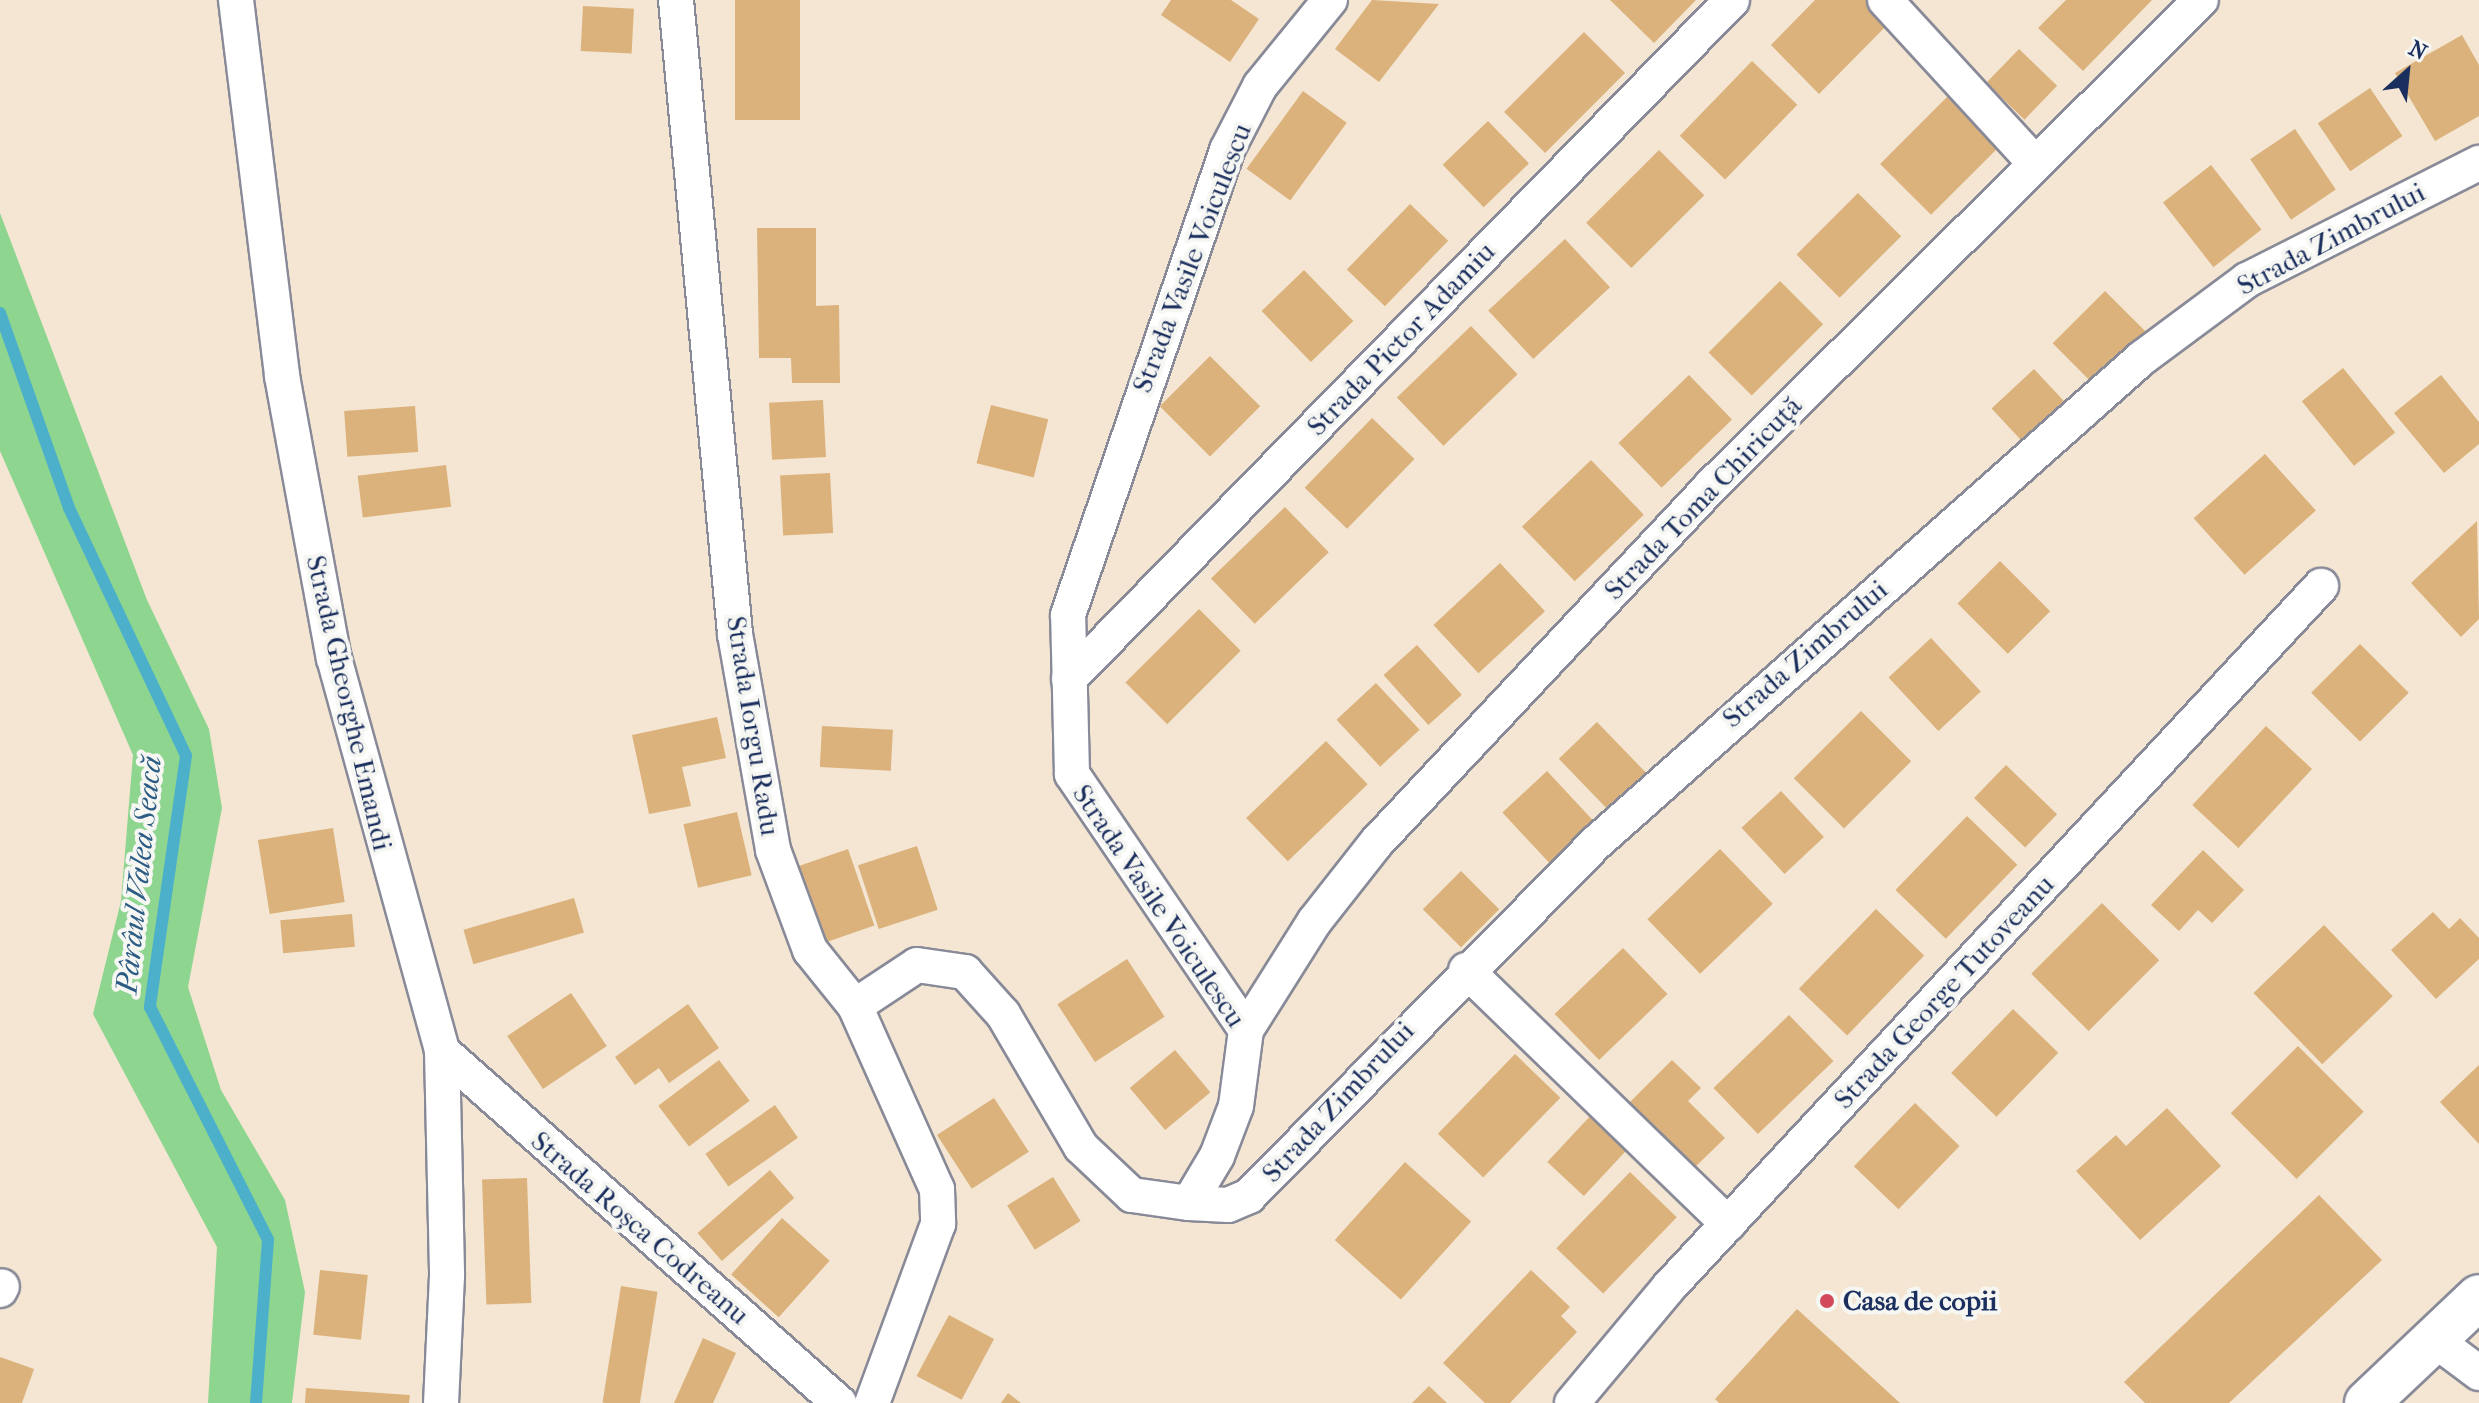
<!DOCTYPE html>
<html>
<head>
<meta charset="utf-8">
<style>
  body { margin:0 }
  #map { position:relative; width:2479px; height:1403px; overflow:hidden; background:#f4e6d2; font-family:"IM FELL French Canon",serif }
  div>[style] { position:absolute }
  .green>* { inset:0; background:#8ed590 }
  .stream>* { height:12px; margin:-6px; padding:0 6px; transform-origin:6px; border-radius:6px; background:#4cb0cb }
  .building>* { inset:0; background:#dbb27c; transform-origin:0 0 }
  .roads { filter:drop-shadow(2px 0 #888a98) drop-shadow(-2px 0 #888a98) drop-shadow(0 2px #888a98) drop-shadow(0 -2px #888a98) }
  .street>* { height:34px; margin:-17px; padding:0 17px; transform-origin:17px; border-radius:17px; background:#fff }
  .secondary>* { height:44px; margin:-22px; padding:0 22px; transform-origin:22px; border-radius:22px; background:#fff }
  .dots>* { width:22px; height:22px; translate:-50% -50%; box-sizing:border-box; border:4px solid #f6f6f2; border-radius:50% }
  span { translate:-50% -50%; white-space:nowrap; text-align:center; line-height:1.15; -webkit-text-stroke:8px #f6f6f2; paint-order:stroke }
  .street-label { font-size:28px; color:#1b2f5e }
  .poi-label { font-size:28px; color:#1b2f5e; font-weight:700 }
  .left { translate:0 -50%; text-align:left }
  .water-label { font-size:30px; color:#2c5c84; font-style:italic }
  .north { position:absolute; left:2367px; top:32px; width:80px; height:80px; -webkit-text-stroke:6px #f6f6f2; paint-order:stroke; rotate:27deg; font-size:22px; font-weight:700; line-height:32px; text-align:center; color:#1b2f5e }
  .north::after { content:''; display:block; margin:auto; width:28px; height:36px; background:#1b2f5e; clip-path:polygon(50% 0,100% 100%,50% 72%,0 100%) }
</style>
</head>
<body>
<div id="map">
  <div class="green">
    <div style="clip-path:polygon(0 213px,147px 600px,209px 729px,222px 808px,188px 987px,221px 1090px,285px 1200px,305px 1292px,292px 1403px,208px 1403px,217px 1247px,93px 1014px,121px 901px,133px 755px,0 451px)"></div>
  </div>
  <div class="stream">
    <div style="left:0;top:313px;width:207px;rotate:70.5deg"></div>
    <div style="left:69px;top:508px;width:274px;rotate:64.7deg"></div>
    <div style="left:186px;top:756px;width:254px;rotate:98.2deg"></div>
    <div style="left:150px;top:1007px;width:261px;rotate:63.1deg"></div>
    <div style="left:268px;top:1240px;width:163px;rotate:94.2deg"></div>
  </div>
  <div class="building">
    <div style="left:735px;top:0;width:65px;height:120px"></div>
    <div style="clip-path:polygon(1171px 0,1231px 0,1259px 19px,1230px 62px,1161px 15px)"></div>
    <div style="clip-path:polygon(1372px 0,1439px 4px,1379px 82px,1335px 49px)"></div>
    <div style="clip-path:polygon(1610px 0,1696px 0,1654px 43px)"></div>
    <div style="clip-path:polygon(1815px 0,1873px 0,1892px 20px,1819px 94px,1771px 45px)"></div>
    <div style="clip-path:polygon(2066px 0,2152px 0,2083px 71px,2038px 28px)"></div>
    <div style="left:583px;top:6px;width:51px;height:45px;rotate:3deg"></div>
    <div style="left:1584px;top:32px;width:58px;height:113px;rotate:45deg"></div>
    <div style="clip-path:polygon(2462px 35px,2479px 65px,2479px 116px,2435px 141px,2395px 73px)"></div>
    <div style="left:2019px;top:49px;width:53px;height:47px;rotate:44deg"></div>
    <div style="left:1752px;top:61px;width:63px;height:104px;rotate:44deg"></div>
    <div style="left:2370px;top:88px;width:58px;height:63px;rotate:56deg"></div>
    <div style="left:1303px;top:91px;width:54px;height:96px;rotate:36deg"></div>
    <div style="left:1948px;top:96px;width:72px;height:96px;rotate:45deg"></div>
    <div style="left:1488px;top:121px;width:59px;height:63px;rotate:46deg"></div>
    <div style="left:2295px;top:129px;width:73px;height:54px;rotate:56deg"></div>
    <div style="left:1659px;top:150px;width:64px;height:103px;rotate:45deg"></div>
    <div style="left:2211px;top:165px;width:82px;height:61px;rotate:52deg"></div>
    <div style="left:1858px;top:193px;width:61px;height:87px;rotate:45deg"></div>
    <div style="left:1410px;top:204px;width:53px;height:91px;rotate:44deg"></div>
    <div style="clip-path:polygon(757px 228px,816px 228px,816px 306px,839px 305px,840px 383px,792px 383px,791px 358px,759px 358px)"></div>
    <div style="left:1565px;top:239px;width:66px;height:105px;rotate:47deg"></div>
    <div style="left:1304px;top:270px;width:71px;height:59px;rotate:46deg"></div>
    <div style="left:1780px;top:281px;width:61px;height:101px;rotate:45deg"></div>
    <div style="left:2105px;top:291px;width:57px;height:74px;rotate:45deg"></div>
    <div style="left:1471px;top:326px;width:67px;height:103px;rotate:46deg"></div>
    <div style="left:1210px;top:356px;width:71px;height:71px;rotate:45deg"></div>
    <div style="left:2343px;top:368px;width:83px;height:53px;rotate:51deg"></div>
    <div style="left:2034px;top:369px;width:52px;height:58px;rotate:47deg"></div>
    <div style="left:1689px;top:375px;width:62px;height:98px;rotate:46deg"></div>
    <div style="clip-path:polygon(2441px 375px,2479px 422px,2479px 444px,2444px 473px,2394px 413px)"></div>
    <div style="left:823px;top:400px;width:57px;height:54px;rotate:87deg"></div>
    <div style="left:991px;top:405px;width:59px;height:60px;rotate:14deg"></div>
    <div style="left:415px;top:406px;width:46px;height:71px;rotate:86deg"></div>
    <div style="left:1372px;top:418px;width:59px;height:97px;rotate:44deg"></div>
    <div style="left:2265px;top:454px;width:76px;height:96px;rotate:48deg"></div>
    <div style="left:1591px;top:460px;width:76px;height:96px;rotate:46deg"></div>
    <div style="left:446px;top:465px;width:42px;height:89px;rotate:83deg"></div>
    <div style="left:830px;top:473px;width:60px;height:50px;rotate:87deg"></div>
    <div style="left:1285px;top:507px;width:63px;height:103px;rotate:46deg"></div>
    <div style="clip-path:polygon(2477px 521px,2479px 619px,2461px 637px,2411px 583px)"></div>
    <div style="left:2000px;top:561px;width:71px;height:60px;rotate:45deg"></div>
    <div style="left:1500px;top:563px;width:66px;height:91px;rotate:47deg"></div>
    <div style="left:1199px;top:609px;width:59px;height:104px;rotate:45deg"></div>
    <div style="left:1931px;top:638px;width:73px;height:58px;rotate:47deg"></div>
    <div style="left:2360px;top:644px;width:69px;height:69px;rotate:45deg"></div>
    <div style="left:1417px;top:645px;width:67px;height:45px;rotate:48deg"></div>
    <div style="left:1376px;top:683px;width:64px;height:54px;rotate:47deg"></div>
    <div style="left:1861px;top:711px;width:71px;height:95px;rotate:45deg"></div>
    <div style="clip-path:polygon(717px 717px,726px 758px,682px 767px,691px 806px,649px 814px,632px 735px)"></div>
    <div style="left:1597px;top:722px;width:71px;height:53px;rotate:46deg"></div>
    <div style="left:822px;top:726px;width:71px;height:41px;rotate:3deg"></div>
    <div style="left:2266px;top:726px;width:63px;height:108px;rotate:43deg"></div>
    <div style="left:1326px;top:741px;width:60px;height:111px;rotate:46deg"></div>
    <div style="left:2006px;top:765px;width:71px;height:46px;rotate:44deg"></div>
    <div style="left:1547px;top:771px;width:71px;height:61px;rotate:47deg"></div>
    <div style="left:1781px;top:791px;width:63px;height:54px;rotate:47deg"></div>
    <div style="left:737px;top:812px;width:65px;height:55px;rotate:77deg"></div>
    <div style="left:1967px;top:816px;width:70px;height:103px;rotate:44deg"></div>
    <div style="left:333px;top:828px;width:75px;height:76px;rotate:81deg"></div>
    <div style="left:917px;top:846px;width:67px;height:62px;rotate:72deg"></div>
    <div style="left:848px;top:849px;width:81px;height:55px;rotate:71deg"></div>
    <div style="left:1720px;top:849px;width:76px;height:101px;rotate:46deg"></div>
    <div style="clip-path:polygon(2203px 850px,2244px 890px,2212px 923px,2198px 910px,2179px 931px,2151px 905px)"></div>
    <div style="left:1461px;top:871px;width:54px;height:54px;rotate:45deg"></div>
    <div style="left:574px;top:898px;width:36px;height:115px;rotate:74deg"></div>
    <div style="left:2102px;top:903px;width:81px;height:100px;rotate:45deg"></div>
    <div style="left:1876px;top:909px;width:67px;height:111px;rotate:44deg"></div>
    <div style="clip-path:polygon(2433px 912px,2449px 929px,2460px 918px,2479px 938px,2479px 959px,2436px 999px,2391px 950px)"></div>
    <div style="left:352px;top:914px;width:33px;height:72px;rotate:85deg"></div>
    <div style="left:2324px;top:925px;width:99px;height:98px;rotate:46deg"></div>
    <div style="left:1623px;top:948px;width:64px;height:95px;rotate:46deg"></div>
    <div style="left:1127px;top:959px;width:69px;height:83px;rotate:57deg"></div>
    <div style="left:571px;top:993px;width:64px;height:77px;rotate:56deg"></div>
    <div style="clip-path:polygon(688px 1004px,719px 1048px,669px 1083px,659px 1068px,635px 1085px,615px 1057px)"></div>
    <div style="left:2013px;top:1009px;width:63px;height:89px;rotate:44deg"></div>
    <div style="left:1789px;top:1015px;width:64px;height:105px;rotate:46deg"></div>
    <div style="left:2298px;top:1046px;width:93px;height:95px;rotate:45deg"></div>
    <div style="left:1175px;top:1050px;width:55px;height:59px;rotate:50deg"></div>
    <div style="left:1515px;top:1054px;width:63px;height:111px;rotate:44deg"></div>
    <div style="left:719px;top:1060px;width:51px;height:76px;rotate:53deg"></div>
    <div style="clip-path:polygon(1672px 1060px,1701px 1088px,1688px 1101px,1725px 1138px,1690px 1172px,1625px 1107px)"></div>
    <div style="clip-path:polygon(2479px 1065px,2479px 1144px,2440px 1102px)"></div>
    <div style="left:994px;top:1098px;width:64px;height:68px;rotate:57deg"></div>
    <div style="left:1915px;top:1103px;width:62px;height:88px;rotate:44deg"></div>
    <div style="left:775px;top:1105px;width:40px;height:85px;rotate:55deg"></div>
    <div style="clip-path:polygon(2167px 1108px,2221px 1166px,2140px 1240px,2076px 1171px,2116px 1135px,2126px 1146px)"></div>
    <div style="left:1593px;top:1113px;width:50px;height:67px;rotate:43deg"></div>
    <div style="left:1405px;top:1162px;width:89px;height:105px;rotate:42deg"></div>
    <div style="left:770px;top:1170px;width:37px;height:96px;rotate:49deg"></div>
    <div style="left:1630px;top:1172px;width:65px;height:106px;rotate:44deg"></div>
    <div style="left:1053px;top:1177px;width:52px;height:54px;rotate:58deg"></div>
    <div style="left:527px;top:1178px;width:125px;height:45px;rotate:88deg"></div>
    <div style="clip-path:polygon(2319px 1195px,2382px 1260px,2229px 1403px,2145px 1403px,2124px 1382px)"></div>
    <div style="left:782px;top:1218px;width:64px;height:76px;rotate:42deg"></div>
    <div style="left:320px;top:1270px;width:48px;height:65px;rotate:6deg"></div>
    <div style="clip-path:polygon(1531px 1270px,1570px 1307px,1561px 1316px,1577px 1332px,1510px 1403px,1485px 1403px,1443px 1363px)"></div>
    <div style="left:621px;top:1286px;width:37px;height:118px;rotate:9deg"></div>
    <div style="clip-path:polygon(1797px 1309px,1900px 1403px,1719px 1403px,1715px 1399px)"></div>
    <div style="left:949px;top:1315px;width:51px;height:69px;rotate:28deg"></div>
    <div style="clip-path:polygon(703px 1338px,736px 1353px,713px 1403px,674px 1403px)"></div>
    <div style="clip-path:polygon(0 1357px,34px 1369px,22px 1403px,0 1403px)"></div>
    <div style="clip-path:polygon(1429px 1386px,1447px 1403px,1412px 1403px)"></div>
    <div style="clip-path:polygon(306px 1388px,410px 1395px,409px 1403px,305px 1403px)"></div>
    <div style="clip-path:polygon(1008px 1393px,1021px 1403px,1001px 1403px)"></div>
  </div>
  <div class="roads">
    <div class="street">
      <div style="left:236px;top:0;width:379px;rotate:83deg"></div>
      <div style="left:282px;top:376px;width:287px;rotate:79.6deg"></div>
      <div style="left:334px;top:658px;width:408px;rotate:74.6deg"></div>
      <div style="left:442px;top:1051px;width:225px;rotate:88.7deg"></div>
      <div style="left:447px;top:1276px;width:127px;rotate:92.7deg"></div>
      <div style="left:676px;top:0;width:637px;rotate:84.68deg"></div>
      <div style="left:735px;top:634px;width:219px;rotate:80deg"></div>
      <div style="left:773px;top:850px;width:107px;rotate:69.7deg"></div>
      <div style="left:810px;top:950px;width:72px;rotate:51.2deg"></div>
      <div style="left:855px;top:1006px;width:201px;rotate:65.9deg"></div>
      <div style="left:937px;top:1189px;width:35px;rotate:88deg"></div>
      <div style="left:938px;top:1224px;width:191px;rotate:110.2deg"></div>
      <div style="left:1885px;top:0;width:220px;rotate:47.4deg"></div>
      <div style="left:1069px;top:679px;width:949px;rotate:-45.68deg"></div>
      <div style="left:1466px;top:970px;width:365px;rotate:44.1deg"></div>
      <div style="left:855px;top:1006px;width:74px;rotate:-33.5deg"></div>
      <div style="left:917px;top:965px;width:49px;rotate:8.3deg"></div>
      <div style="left:965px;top:972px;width:57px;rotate:47.9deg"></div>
      <div style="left:1003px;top:1014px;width:154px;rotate:59.6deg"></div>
      <div style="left:1081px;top:1147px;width:70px;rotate:43.3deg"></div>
      <div style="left:1132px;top:1195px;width:58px;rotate:8deg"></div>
      <div style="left:1189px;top:1203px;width:55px;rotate:-59.2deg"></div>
      <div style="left:1217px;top:1156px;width:53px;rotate:-69.2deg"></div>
      <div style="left:1236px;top:1106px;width:77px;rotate:-82.5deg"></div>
      <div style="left:1246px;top:1030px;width:310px;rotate:-124.2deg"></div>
      <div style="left:1072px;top:774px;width:159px;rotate:-91.4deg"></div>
      <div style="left:1068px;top:615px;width:491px;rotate:-71.1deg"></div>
      <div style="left:1227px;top:150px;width:72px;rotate:-62.7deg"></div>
      <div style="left:1260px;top:86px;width:111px;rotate:-50.9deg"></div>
      <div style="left:1246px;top:1030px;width:128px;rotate:-57.8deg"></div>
      <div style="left:1314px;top:922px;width:102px;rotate:-51.8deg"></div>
      <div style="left:1377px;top:842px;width:488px;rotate:-46.8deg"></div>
      <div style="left:1711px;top:486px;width:690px;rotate:-44.77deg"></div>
      <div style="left:442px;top:1051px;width:531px;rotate:41.56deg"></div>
      <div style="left:1189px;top:1203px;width:39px;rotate:3deg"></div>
      <div style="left:1228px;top:1205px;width:23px;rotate:-23deg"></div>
      <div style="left:1249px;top:1196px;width:496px;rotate:-45.5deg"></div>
      <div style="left:1597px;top:842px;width:729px;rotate:-41.61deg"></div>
      <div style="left:2142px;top:358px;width:131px;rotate:-36.6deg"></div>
      <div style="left:2247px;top:280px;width:260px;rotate:-26.8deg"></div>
      <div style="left:0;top:1290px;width:4px;rotate:-63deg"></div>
      <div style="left:2435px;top:1340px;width:55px;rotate:36.9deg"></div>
      <div style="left:1572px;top:1403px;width:150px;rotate:-50.1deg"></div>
      <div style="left:1668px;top:1288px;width:959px;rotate:-47.07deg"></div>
    </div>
    <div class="secondary">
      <div style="left:2367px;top:1403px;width:154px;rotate:-43.4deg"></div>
    </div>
  </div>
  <div class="dots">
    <div style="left:1827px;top:1301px;background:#d1495b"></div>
  </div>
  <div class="street-label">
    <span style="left:2331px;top:239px;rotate:-28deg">Strada Zimbrului</span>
    <span style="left:1192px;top:258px;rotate:-69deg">Strada Vasile Voiculescu</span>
    <span style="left:1401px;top:339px;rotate:-46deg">Strada Pictor Adamiu</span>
    <span style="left:1703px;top:498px;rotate:-46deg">Strada Toma Chiricuță</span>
    <span style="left:1805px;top:654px;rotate:-41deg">Strada Zimbrului</span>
    <span style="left:349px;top:703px;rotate:77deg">Strada Gheorghe Emandi</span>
    <span style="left:753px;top:726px;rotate:81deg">Strada Iorgu Radu</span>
    <span style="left:1159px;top:906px;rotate:56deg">Strada Vasile Voiculescu</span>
    <span style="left:1944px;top:992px;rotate:-47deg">Strada George Tutoveanu</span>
    <span style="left:1338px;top:1102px;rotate:-47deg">Strada Zimbrului</span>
    <span style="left:640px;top:1228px;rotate:41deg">Strada Roșca Codreanu</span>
  </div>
  <div class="poi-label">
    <span class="left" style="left:1843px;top:1301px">Casa de copii</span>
  </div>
  <div class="water-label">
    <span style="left:140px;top:875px;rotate:-84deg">Pârâul Valea Seacă</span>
  </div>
  <div class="north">N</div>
</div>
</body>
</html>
